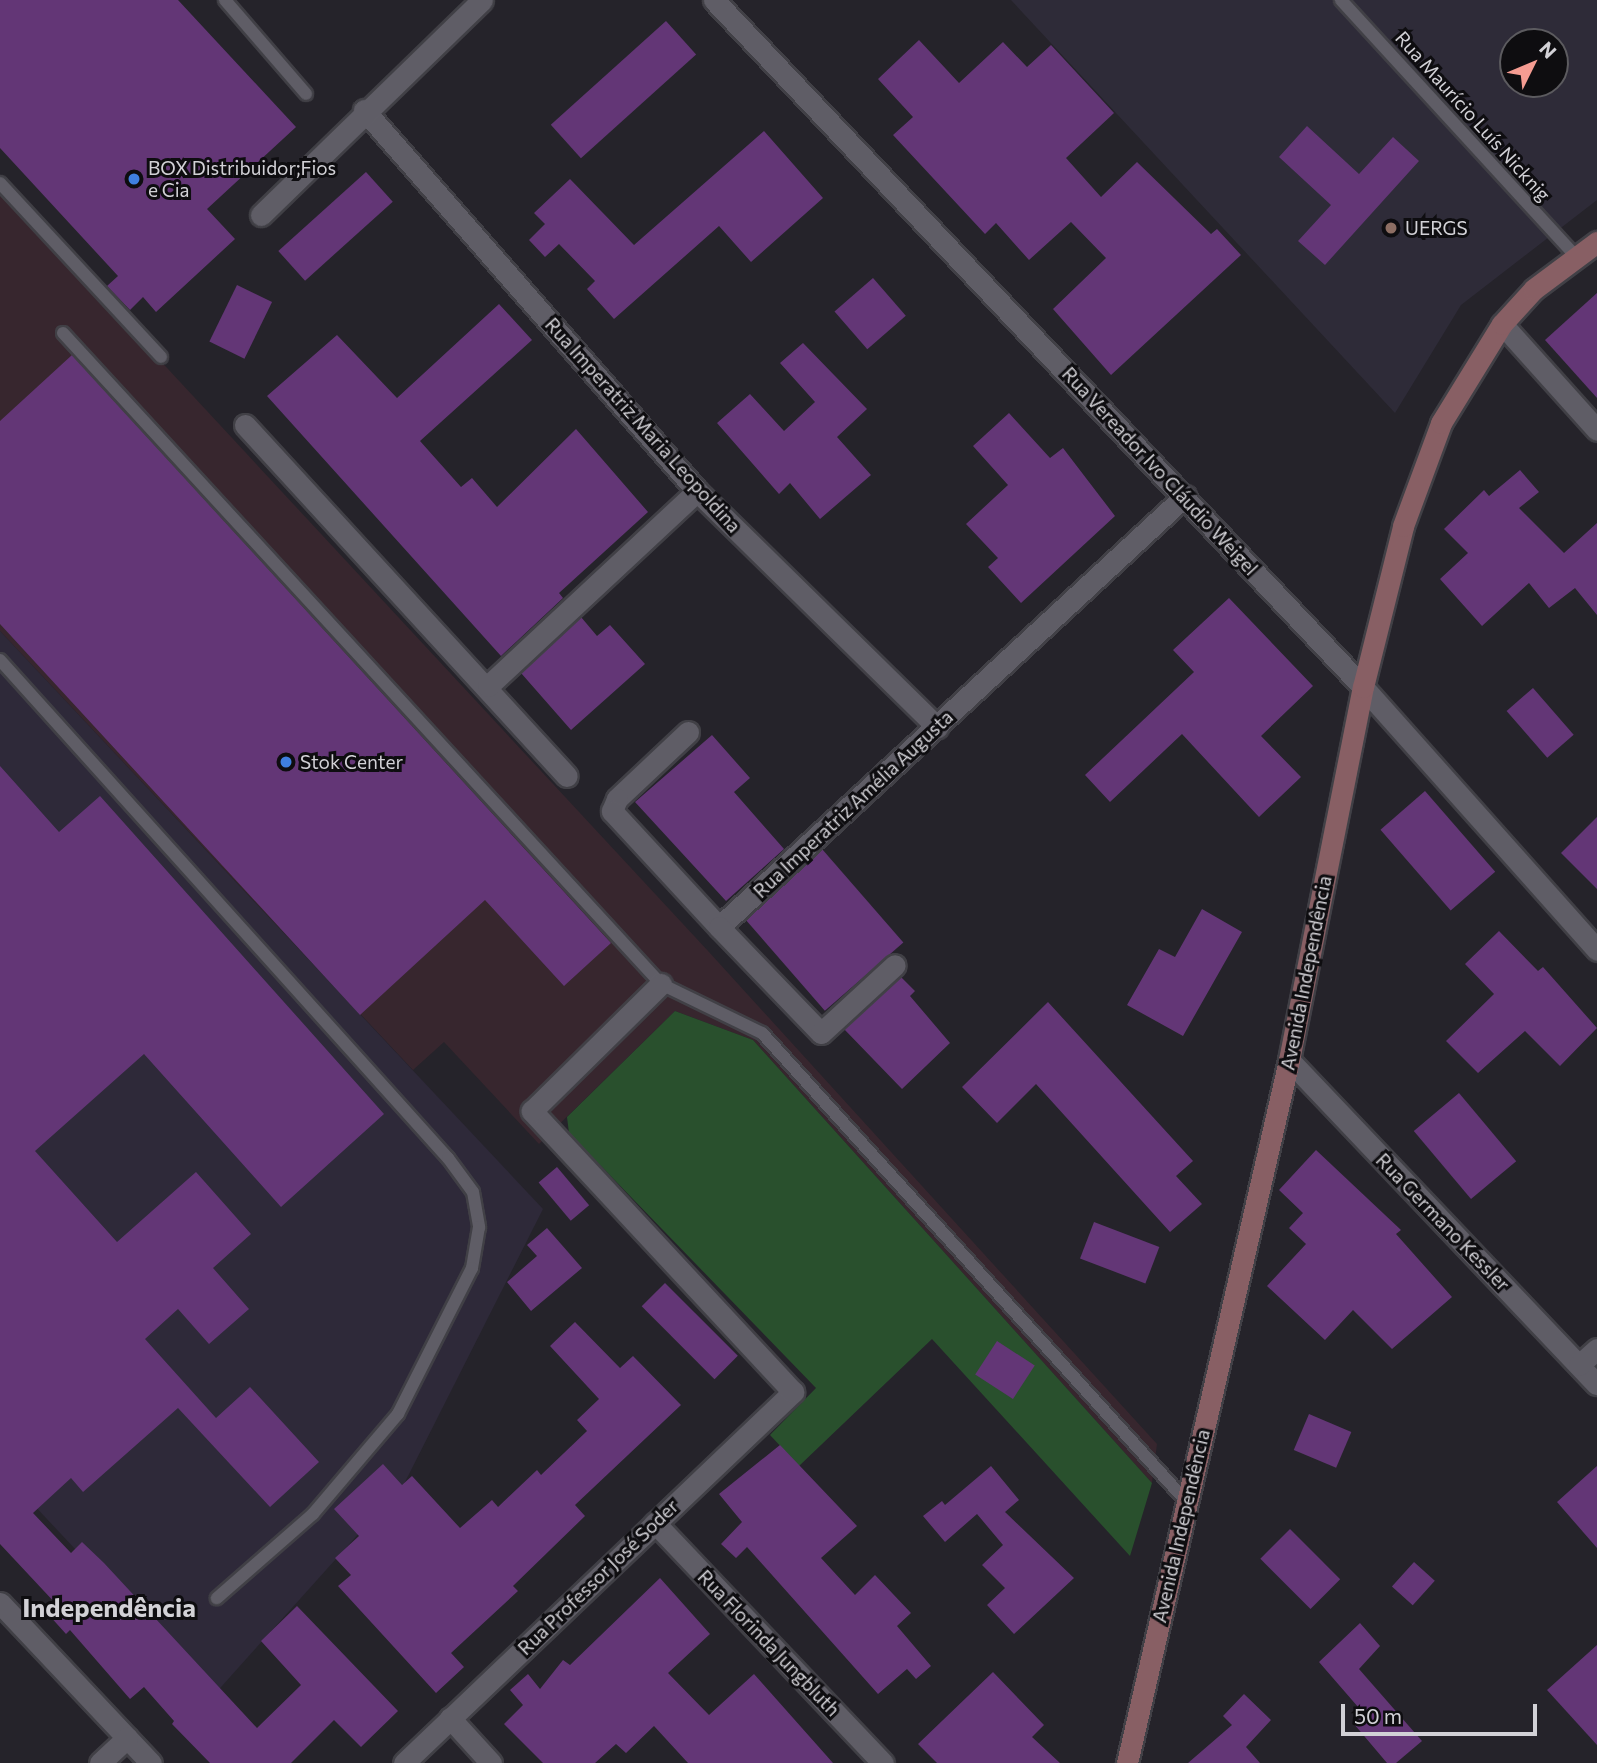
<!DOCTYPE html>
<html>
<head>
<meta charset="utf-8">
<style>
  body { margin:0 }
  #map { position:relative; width:1597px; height:1763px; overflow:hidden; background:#25232a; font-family:Commissioner,sans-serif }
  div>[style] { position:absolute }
  .commercial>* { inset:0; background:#37262e }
  .industrial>* { inset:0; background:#2e2939 }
  .built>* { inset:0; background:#2e2b38 }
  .green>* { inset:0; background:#29502d }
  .building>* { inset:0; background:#633676; transform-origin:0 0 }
  .roads { filter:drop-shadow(2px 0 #414046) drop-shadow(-2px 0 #414046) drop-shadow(0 2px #414046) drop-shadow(0 -2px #414046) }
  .service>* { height:12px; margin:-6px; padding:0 6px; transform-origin:6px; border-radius:6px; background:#5f5d66 }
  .minor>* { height:21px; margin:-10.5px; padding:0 10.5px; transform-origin:10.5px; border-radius:10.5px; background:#5f5d66 }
  .secondary>* { height:21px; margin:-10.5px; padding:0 10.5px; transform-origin:10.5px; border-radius:10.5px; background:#885f64 }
  .dots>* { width:19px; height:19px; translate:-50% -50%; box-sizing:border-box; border:4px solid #0e0d10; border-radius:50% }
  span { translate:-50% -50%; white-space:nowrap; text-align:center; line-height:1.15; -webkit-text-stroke:6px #0e0d10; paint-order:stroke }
  .street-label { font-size:19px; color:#d2d1d6 }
  .poi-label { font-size:19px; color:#d2d1d6 }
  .left { translate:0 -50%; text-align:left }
  .district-label { font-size:26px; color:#d2d1d6; font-weight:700 }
  .north { position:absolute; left:1499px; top:28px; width:70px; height:70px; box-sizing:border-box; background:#0e0d10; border:2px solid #5c5b5f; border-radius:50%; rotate:47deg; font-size:19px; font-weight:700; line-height:28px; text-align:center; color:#d2d1d6 }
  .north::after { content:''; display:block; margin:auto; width:24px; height:32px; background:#f59c92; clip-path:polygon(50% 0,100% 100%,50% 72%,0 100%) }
  .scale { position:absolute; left:1341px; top:1704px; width:196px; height:32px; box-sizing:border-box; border:4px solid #d2d1d6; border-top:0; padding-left:9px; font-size:21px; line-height:24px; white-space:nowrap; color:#d2d1d6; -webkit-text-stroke:5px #0e0d10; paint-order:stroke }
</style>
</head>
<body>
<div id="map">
  <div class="commercial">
    <div style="clip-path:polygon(0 188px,709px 952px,1157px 1444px,1152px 1483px,753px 1040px,675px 1011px,539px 1144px,444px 1042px,413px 1070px,0 631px)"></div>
  </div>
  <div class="industrial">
    <div style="clip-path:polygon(0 631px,543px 1209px,405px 1482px,213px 1696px,0 1469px)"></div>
  </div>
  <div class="built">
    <div style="clip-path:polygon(evenodd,1011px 0,1597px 0,1597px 200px,1461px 305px,1395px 413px,1011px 0,1513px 42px,1555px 42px,1555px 84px,1513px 84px,1513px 42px)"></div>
  </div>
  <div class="green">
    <div style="clip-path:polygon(675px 1011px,753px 1040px,1152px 1483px,1130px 1556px,932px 1339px,799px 1466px,770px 1435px,816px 1388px,569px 1133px,567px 1117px)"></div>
  </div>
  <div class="building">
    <div style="clip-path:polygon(0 0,178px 0,296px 127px,207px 209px,235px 239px,156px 312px,143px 297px,130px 310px,107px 286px,118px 276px,0 148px)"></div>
    <div style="left:666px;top:21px;width:45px;height:155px;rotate:48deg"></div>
    <div style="clip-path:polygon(919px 40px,959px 83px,1003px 42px,1027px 67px,1051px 45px,1114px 113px,1066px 158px,1101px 197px,1137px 162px,1211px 234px,1217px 229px,1241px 255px,1111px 375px,1053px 309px,1106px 258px,1071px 222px,1029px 260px,996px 223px,985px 234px,893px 135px,913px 117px,878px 79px)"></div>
    <div style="clip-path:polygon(1307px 126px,1359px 174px,1393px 137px,1419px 161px,1325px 265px,1298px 241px,1331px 205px,1279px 157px)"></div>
    <div style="clip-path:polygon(764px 131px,823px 198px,751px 262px,719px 226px,614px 319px,587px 289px,595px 281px,559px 244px,545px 257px,529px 240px,545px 224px,534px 213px,570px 179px,634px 245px)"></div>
    <div style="left:366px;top:172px;width:40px;height:118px;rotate:48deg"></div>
    <div style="left:873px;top:278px;width:50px;height:51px;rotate:49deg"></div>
    <div style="left:237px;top:285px;width:39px;height:63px;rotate:26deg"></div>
    <div style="clip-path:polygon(1597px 293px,1597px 398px,1545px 340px)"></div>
    <div style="clip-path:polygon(499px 304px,532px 340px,420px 441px,461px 487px,472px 478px,497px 507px,576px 429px,648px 512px,559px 593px,563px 598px,501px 656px,267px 396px,337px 335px,397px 398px)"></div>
    <div style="clip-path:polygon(803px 343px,867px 409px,837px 437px,871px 475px,820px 519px,790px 483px,779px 494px,717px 423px,750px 394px,784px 431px,815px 402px,780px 363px)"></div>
    <div style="clip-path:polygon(72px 355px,611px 943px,564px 986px,485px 900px,360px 1015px,0 624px,0 421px)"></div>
    <div style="clip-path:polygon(1009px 413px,1050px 458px,1063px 448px,1115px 516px,1021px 603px,988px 567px,998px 558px,966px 524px,1008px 485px,973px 446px)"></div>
    <div style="clip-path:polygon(1520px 470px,1539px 492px,1519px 508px,1564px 553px,1597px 523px,1597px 615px,1575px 588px,1549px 608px,1529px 583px,1482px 626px,1440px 579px,1468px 553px,1444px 529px,1484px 490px,1489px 496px)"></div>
    <div style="clip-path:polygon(1229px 598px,1313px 686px,1261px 736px,1301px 777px,1259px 817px,1182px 734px,1110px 802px,1085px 775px,1194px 672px,1173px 650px)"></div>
    <div style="clip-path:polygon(581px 617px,597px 636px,610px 625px,645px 664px,571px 730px,521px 673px)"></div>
    <div style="left:1533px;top:688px;width:62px;height:35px;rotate:49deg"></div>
    <div style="clip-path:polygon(712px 735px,750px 778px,734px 792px,784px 849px,726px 901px,635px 802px)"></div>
    <div style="clip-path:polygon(0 766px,59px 832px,100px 796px,384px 1114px,281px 1207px,144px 1054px,35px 1151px,117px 1242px,196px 1172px,251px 1234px,213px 1268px,249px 1309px,209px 1344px,178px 1309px,145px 1339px,216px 1418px,250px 1387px,319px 1462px,270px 1507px,178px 1408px,83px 1492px,71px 1478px,33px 1513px,71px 1553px,82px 1542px,104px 1563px,257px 1728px,301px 1685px,261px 1641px,297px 1606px,398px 1711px,361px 1747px,334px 1720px,291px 1763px,210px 1763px,172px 1724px,174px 1721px,144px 1687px,130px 1699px,70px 1630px,66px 1634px,48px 1614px,57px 1605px,0 1544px)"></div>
    <div style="left:1425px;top:791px;width:107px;height:59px;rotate:49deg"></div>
    <div style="clip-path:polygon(1597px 817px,1597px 889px,1561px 853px)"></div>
    <div style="left:822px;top:849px;width:124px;height:104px;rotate:49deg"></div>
    <div style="clip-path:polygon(1202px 909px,1242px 932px,1183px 1036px,1127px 1005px,1159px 949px,1175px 957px)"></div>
    <div style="clip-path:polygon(1499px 931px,1538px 971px,1543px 967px,1597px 1028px,1560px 1066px,1525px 1031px,1478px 1073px,1446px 1041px,1494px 994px,1465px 964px)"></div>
    <div style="clip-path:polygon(901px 977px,915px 991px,910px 996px,950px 1043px,902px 1089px,844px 1029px)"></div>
    <div style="clip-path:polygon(1048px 1002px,1193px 1161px,1176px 1176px,1202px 1204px,1170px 1232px,1036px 1084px,997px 1123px,962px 1087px)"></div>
    <div style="left:1459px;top:1093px;width:89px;height:59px;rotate:50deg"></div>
    <div style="clip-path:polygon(1316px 1150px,1401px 1230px,1396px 1234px,1452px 1297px,1392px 1349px,1353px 1310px,1325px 1340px,1267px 1286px,1306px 1244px,1289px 1228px,1303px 1213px,1279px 1190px)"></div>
    <div style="left:557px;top:1167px;width:50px;height:24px;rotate:50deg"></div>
    <div style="left:1094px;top:1222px;width:70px;height:39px;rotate:21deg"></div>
    <div style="clip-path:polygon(547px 1228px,582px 1268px,531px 1311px,507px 1282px,537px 1256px,527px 1245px)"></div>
    <div style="left:665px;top:1283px;width:103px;height:33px;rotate:45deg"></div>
    <div style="clip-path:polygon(575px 1322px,620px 1368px,633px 1356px,681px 1405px,575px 1505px,585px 1516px,513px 1586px,518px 1591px,451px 1653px,464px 1667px,436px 1693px,338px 1586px,351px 1575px,335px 1558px,359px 1536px,334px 1509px,383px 1464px,402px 1485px,412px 1476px,460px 1528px,492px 1500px,498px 1507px,537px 1470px,541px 1475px,587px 1431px,577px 1420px,599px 1399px,550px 1346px)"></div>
    <div style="left:997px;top:1341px;width:45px;height:40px;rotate:33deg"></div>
    <div style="left:1309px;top:1414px;width:46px;height:39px;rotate:23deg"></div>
    <div style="clip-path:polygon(780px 1445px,857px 1526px,821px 1558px,855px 1595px,875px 1575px,911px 1613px,897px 1626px,931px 1666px,916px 1679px,907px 1669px,878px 1694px,747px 1547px,736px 1558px,721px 1544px,742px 1522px,719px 1494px)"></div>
    <div style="clip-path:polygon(991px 1466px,1019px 1500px,1005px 1512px,1074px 1578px,1014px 1634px,987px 1605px,1005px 1588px,982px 1565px,1003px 1545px,977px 1514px,945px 1542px,923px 1516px,942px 1501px,945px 1505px)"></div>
    <div style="clip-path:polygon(1597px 1466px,1597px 1548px,1557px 1502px)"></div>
    <div style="left:1290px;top:1529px;width:71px;height:42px;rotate:45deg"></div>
    <div style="left:1414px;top:1562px;width:28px;height:33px;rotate:42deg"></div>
    <div style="clip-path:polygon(660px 1578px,710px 1634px,668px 1673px,709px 1715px,754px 1674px,833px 1763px,688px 1763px,654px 1726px,626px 1753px,616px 1744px,595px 1763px,543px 1763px,504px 1724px,523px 1705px,510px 1690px,528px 1674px,540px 1689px,563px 1660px,570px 1665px)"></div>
    <div style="clip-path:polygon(1360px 1623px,1380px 1646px,1359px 1669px,1422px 1741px,1396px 1763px,1387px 1763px,1354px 1724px,1365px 1715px,1319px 1662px)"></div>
    <div style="clip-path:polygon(1597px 1645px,1597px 1745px,1547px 1690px)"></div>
    <div style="clip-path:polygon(993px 1672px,1044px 1725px,1032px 1737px,1060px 1763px,937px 1763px,918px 1744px)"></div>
    <div style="clip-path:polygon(1244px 1694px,1271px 1720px,1246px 1747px,1260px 1763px,1188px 1763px,1232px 1725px,1223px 1716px)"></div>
  </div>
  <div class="roads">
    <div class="service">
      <div style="left:225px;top:0;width:124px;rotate:49.2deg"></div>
      <div style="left:1341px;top:0;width:350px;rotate:47.5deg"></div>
      <div style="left:0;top:183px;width:237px;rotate:47.2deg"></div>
      <div style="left:63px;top:333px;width:884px;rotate:47.43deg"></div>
      <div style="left:661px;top:984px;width:112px;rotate:25.9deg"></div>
      <div style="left:762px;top:1033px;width:633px;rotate:47.82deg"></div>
      <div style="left:0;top:660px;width:670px;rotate:48.03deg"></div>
      <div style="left:448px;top:1158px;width:42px;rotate:53.7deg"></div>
      <div style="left:473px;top:1192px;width:36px;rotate:80deg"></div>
      <div style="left:479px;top:1227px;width:42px;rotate:99.7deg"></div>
      <div style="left:472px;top:1268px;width:164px;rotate:116.9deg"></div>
      <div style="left:398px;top:1414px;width:131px;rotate:130.4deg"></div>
      <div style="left:313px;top:1514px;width:128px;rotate:138.8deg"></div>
    </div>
    <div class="minor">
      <div style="left:714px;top:0;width:945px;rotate:46.63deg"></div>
      <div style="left:1363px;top:687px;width:352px;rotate:48.3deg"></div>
      <div style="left:364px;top:110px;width:506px;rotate:48.85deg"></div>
      <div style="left:697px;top:491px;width:337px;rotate:44.5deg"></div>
      <div style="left:261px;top:215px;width:308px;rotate:-44.2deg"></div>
      <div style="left:1502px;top:324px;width:142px;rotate:48.1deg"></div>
      <div style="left:245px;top:425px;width:476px;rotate:47.5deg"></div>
      <div style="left:488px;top:686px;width:286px;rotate:-43deg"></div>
      <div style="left:688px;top:732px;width:98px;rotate:136.7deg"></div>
      <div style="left:617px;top:799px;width:13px;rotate:113deg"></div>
      <div style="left:612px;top:811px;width:158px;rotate:47.3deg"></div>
      <div style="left:719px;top:927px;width:635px;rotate:-42.77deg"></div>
      <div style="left:719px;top:927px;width:147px;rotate:46.1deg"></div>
      <div style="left:821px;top:1033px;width:100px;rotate:-42.6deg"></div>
      <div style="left:1289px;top:1060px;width:447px;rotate:46.5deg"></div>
      <div style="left:1579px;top:1365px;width:24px;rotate:-42deg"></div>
      <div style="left:655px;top:1523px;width:331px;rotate:46.5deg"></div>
      <div style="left:0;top:1603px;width:220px;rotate:46.7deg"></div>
      <div style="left:450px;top:1718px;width:61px;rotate:47.7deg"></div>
      <div style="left:100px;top:1763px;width:37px;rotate:-43deg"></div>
      <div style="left:404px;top:1763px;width:538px;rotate:-43.64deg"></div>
      <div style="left:793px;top:1392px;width:384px;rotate:-132.9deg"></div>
      <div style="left:532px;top:1111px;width:181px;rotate:-44.6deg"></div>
    </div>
    <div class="secondary">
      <div style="left:1127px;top:1763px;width:721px;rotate:-77.02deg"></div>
      <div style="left:1289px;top:1060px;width:380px;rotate:-78.8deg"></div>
      <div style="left:1363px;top:687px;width:166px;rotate:-76deg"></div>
      <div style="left:1403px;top:526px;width:110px;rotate:-69.7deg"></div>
      <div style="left:1441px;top:423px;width:116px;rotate:-58.4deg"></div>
      <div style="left:1502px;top:324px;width:47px;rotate:-47.6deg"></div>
      <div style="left:1534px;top:289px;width:79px;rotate:-36.7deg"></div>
    </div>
  </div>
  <div class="dots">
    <div style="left:134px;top:179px;background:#3f7fe0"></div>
    <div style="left:1391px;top:228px;background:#8d6e63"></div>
    <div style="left:286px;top:762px;background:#3f7fe0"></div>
  </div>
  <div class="street-label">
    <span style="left:1473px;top:116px;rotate:48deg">Rua Maurício Luís Nicknig</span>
    <span style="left:643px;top:425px;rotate:48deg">Rua Imperatriz Maria Leopoldina</span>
    <span style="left:1160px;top:471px;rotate:47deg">Rua Vereador Ivo Cláudio Weigel</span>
    <span style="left:853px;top:804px;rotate:-43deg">Rua Imperatriz Amélia Augusta</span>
    <span style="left:1306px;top:973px;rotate:-79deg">Avenida Independência</span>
    <span style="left:1443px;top:1222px;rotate:46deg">Rua Germano Kessler</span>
    <span style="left:1181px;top:1526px;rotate:-77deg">Avenida Independência</span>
    <span style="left:598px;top:1577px;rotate:-44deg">Rua Professor José Soder</span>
    <span style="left:769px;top:1643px;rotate:46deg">Rua Florinda Jungbluth</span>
  </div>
  <div class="poi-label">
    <span class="left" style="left:148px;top:179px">BOX Distribuidor;Fios<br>e Cia</span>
    <span class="left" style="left:1405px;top:228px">UERGS</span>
    <span class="left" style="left:300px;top:762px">Stok Center</span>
  </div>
  <div class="district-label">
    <span style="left:109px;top:1607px">Independência</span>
  </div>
  <div class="north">N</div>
  <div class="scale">50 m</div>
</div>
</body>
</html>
